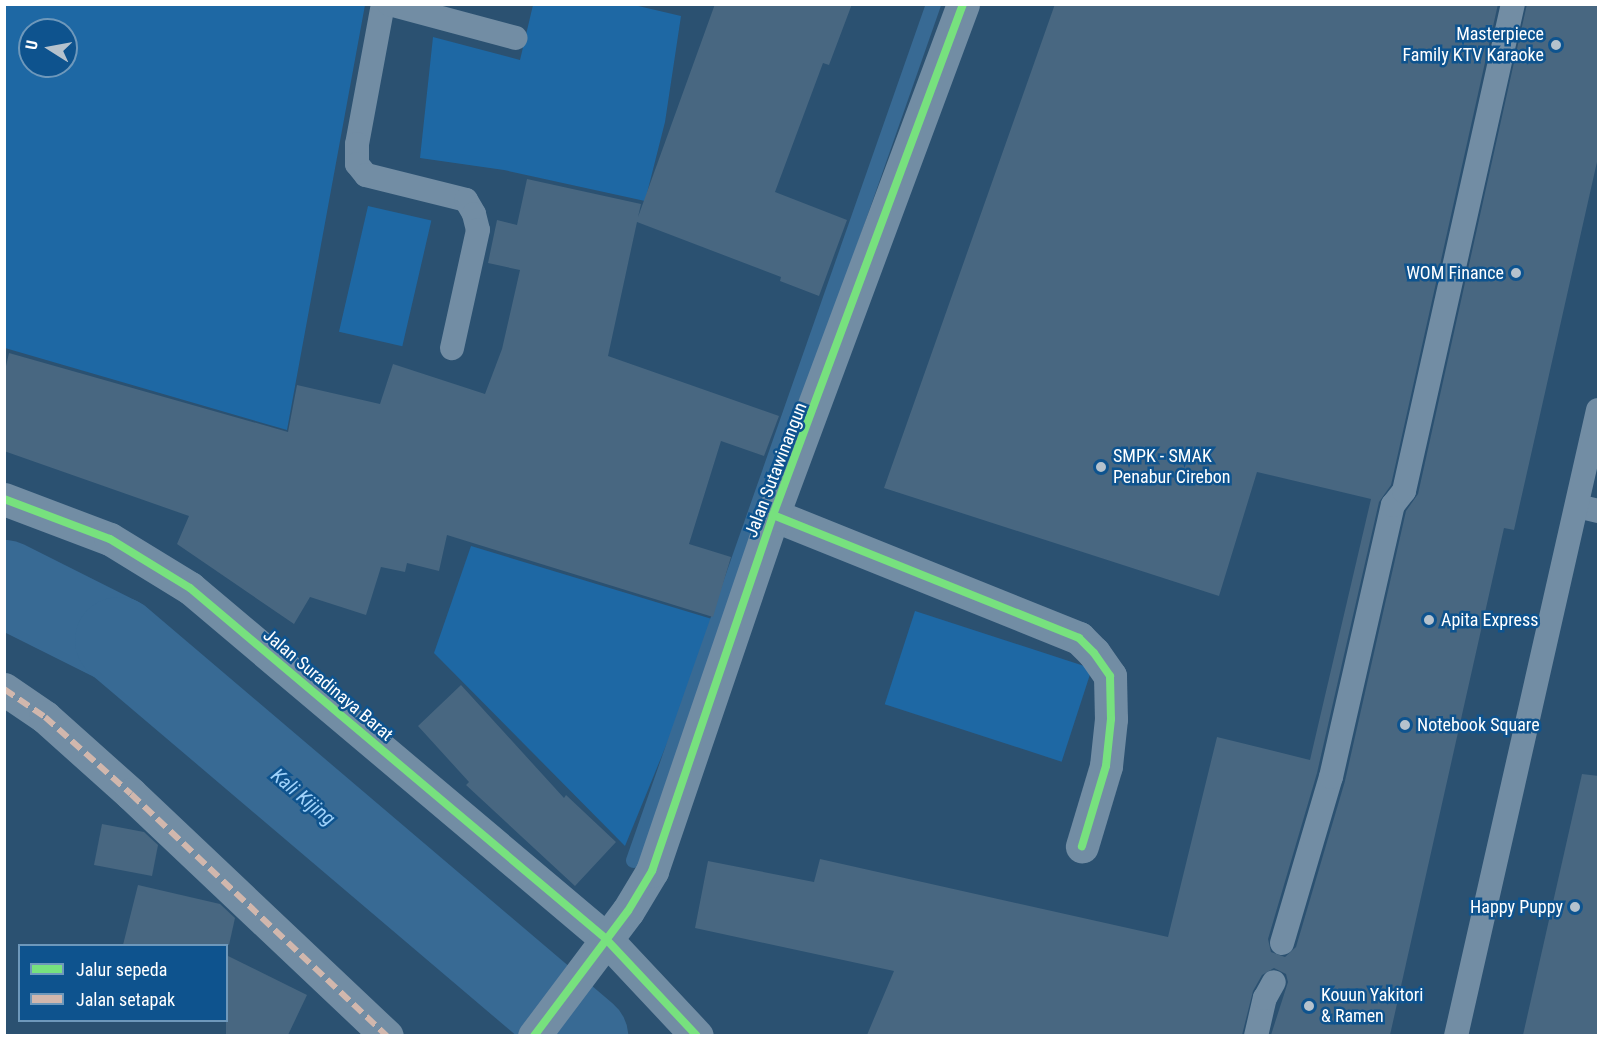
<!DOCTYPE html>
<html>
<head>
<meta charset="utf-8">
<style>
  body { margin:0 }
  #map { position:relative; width:1603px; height:1040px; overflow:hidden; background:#2b5171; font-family:"Roboto Condensed",sans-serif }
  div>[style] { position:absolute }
  .green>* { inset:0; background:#1e68a4; transform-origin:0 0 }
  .stream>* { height:15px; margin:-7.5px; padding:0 7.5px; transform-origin:7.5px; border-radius:7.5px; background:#386a94 }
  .river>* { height:87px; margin:-43.5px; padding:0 43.5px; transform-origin:43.5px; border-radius:43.5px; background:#386a94 }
  .building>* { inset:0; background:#486781 }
  .service>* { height:24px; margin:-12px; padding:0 12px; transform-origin:12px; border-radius:12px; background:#728da4 }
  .minor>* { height:33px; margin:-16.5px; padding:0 16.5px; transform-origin:16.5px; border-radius:16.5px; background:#728da4 }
  .quiet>* { height:6px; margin-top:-3px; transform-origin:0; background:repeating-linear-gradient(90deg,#d1b7ad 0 12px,transparent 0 18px) }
  .cycleway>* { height:8px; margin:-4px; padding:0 4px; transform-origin:4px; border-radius:4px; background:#77e17e }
  .dots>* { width:16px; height:16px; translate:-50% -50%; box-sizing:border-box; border:3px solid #0e538e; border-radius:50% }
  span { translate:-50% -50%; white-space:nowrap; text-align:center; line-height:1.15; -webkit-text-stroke:5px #0e538e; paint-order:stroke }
  .poi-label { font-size:18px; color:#fff }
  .right { translate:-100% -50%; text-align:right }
  .left { translate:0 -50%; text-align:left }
  .street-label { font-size:18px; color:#fff }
  .water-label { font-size:20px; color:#a1d3fb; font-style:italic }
  .frame { position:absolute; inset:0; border:6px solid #fff; pointer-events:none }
  .legend { position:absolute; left:18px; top:944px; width:210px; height:78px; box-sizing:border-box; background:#0e538e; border:2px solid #6e98bb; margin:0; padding:8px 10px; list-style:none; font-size:18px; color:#fff }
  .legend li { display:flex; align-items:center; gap:12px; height:30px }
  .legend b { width:30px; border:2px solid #6e98bb }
  .north { position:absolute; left:18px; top:18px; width:60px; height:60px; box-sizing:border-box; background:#0e538e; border:2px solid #6e98bb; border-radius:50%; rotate:281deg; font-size:16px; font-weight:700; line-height:24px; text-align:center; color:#fff }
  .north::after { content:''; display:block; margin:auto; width:21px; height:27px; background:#b5c2cd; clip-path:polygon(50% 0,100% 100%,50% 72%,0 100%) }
</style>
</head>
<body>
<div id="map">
  <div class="green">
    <div style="clip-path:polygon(evenodd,4px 5px,365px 5px,287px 430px,5px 348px,4px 5px,30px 30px,66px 30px,66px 66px,30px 66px,30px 30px)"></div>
    <div style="clip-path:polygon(533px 5px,634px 5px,681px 16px,665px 122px,645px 201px,504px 170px,420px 158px,433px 37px,520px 60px)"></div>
    <div style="left:368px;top:206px;width:65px;height:129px;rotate:13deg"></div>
    <div style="clip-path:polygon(471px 546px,712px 619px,681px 709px,625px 846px,434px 653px)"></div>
    <div style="left:915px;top:611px;width:186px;height:98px;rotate:18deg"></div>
  </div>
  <div class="stream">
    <div style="left:633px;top:860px;width:907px;rotate:-70.69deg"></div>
  </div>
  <div class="river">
    <div style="left:4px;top:583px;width:127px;rotate:26.6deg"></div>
    <div style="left:118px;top:640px;width:612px;rotate:40.36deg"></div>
  </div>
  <div class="building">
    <div style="clip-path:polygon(715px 4px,852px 4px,829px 65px,823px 63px,775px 192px,847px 220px,819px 296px,780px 281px,781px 277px,637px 222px,608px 356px,779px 416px,764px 456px,721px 441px,689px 544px,731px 557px,713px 617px,447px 535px,439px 571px,407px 563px,405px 572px,381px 567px,366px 615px,310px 597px,294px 624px,177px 544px,189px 516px,4px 451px,4px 375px,9px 353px,288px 432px,297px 385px,380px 404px,393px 364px,485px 394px,502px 349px,520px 270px,488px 263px,497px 220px,517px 225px,527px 179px,641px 204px,638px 217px)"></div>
    <div style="clip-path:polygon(1055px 4px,1498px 4px,1391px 485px,1379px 502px,1317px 773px,1268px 939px,1271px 952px,1285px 957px,1296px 947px,1345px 781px,1406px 511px,1418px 494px,1527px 4px,1599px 4px,1599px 153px,1514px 530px,1504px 528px,1390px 1035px,1271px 1035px,1288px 982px,1286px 974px,1274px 968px,1262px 975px,1253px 991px,1242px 1035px,867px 1035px,894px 971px,695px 928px,708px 861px,814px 882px,820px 859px,1168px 937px,1217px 737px,1310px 760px,1371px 499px,1257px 472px,1219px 596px,884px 488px)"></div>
    <div style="clip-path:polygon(461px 685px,564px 798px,566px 795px,616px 842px,575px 886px,466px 785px,469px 782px,418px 726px)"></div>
    <div style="clip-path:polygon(1582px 774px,1599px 776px,1599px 1035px,1523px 1035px)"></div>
    <div style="clip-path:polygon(102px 824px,144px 832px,158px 845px,152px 876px,94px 865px)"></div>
    <div style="clip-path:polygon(138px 885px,220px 904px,235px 918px,229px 945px,123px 945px)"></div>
    <div style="clip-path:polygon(226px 955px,307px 995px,288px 1035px,226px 1035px)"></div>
  </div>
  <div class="service">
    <div style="left:383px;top:4px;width:142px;rotate:100.5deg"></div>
    <div style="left:357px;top:144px;width:20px;rotate:90deg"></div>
    <div style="left:357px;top:164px;width:14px;rotate:51deg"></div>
    <div style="left:366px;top:175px;width:103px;rotate:14deg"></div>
    <div style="left:466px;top:200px;width:16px;rotate:60deg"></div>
    <div style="left:474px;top:214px;width:16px;rotate:76deg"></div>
    <div style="left:478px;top:230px;width:121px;rotate:102.4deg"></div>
    <div style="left:389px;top:4px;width:131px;rotate:15deg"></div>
    <div style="left:1577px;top:506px;width:22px;rotate:13deg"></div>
    <div style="left:1282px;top:943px;width:173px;rotate:-73.6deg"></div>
    <div style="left:1331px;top:777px;width:279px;rotate:-77.2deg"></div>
    <div style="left:1393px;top:505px;width:18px;rotate:-52deg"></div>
    <div style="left:1404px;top:491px;width:499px;rotate:-77.4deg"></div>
    <div style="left:1256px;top:1036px;width:39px;rotate:-77deg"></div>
    <div style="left:1265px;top:998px;width:18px;rotate:-61deg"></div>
    <div style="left:1456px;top:1036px;width:642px;rotate:-77.22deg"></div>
  </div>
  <div class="minor">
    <div style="left:4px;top:499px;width:113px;rotate:20.7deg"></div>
    <div style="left:110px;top:539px;width:94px;rotate:31.5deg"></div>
    <div style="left:190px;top:588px;width:543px;rotate:40.14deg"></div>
    <div style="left:605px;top:938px;width:134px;rotate:46.8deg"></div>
    <div style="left:773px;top:515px;width:330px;rotate:21.9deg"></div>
    <div style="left:1079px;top:638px;width:21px;rotate:45deg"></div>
    <div style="left:1094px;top:653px;width:28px;rotate:55deg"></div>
    <div style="left:1110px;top:676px;width:43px;rotate:88.7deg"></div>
    <div style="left:1111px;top:719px;width:47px;rotate:96.1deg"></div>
    <div style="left:1106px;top:766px;width:84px;rotate:106.7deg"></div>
    <div style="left:4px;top:689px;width:50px;rotate:34.3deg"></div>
    <div style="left:45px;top:717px;width:115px;rotate:41.8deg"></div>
    <div style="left:131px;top:794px;width:352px;rotate:43.4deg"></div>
    <div style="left:534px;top:1036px;width:156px;rotate:-53.1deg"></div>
    <div style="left:628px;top:911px;width:47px;rotate:-59deg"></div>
    <div style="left:652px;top:871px;width:376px;rotate:-71.2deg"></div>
    <div style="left:773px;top:515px;width:545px;rotate:-69.6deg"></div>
  </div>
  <div class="quiet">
    <div style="left:4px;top:689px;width:50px;rotate:34.3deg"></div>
    <div style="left:45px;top:717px;width:115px;rotate:41.8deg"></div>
    <div style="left:131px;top:794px;width:352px;rotate:43.4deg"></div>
  </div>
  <div class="cycleway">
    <div style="left:4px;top:499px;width:113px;rotate:20.7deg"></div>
    <div style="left:110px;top:539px;width:94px;rotate:31.5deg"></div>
    <div style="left:190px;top:588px;width:543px;rotate:40.14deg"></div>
    <div style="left:605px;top:938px;width:134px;rotate:46.8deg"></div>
    <div style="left:773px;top:515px;width:330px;rotate:21.9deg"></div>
    <div style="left:1079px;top:638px;width:21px;rotate:45deg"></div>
    <div style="left:1094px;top:653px;width:28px;rotate:55deg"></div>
    <div style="left:1110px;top:676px;width:43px;rotate:88.7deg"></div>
    <div style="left:1111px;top:719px;width:47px;rotate:96.1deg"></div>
    <div style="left:1106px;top:766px;width:84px;rotate:106.7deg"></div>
    <div style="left:534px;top:1036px;width:156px;rotate:-53.1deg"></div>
    <div style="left:628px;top:911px;width:47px;rotate:-59deg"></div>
    <div style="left:652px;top:871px;width:376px;rotate:-71.2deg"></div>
    <div style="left:773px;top:515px;width:545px;rotate:-69.6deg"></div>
  </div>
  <div class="dots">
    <div style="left:1556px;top:45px;background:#b5c2cd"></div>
    <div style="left:1516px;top:273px;background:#b5c2cd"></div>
    <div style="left:1101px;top:467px;background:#b5c2cd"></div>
    <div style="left:1429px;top:620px;background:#b5c2cd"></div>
    <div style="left:1405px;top:725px;background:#b5c2cd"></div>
    <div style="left:1575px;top:907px;background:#b5c2cd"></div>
    <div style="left:1309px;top:1006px;background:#b5c2cd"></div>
  </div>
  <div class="poi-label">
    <span class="right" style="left:1544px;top:45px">Masterpiece<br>Family KTV Karaoke</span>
    <span class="right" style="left:1504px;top:273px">WOM Finance</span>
    <span class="left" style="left:1113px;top:467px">SMPK - SMAK<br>Penabur Cirebon</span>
    <span class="left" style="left:1441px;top:620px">Apita Express</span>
    <span class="left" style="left:1417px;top:725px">Notebook Square</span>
    <span class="right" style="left:1563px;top:907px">Happy Puppy</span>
    <span class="left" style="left:1321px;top:1006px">Kouun Yakitori<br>&amp; Ramen</span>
  </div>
  <div class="street-label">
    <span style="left:776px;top:470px;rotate:-69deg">Jalan Sutawinangun</span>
    <span style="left:328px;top:685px;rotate:40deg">Jalan Suradinaya Barat</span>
  </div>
  <div class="water-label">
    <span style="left:303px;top:797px;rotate:40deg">Kali Kijing</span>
  </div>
  <div class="frame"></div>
  <ul class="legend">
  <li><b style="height:8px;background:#77e17e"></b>Jalur sepeda</li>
  <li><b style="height:8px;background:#d1b7ad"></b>Jalan setapak</li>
  </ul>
  <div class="north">U</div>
</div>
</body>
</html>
